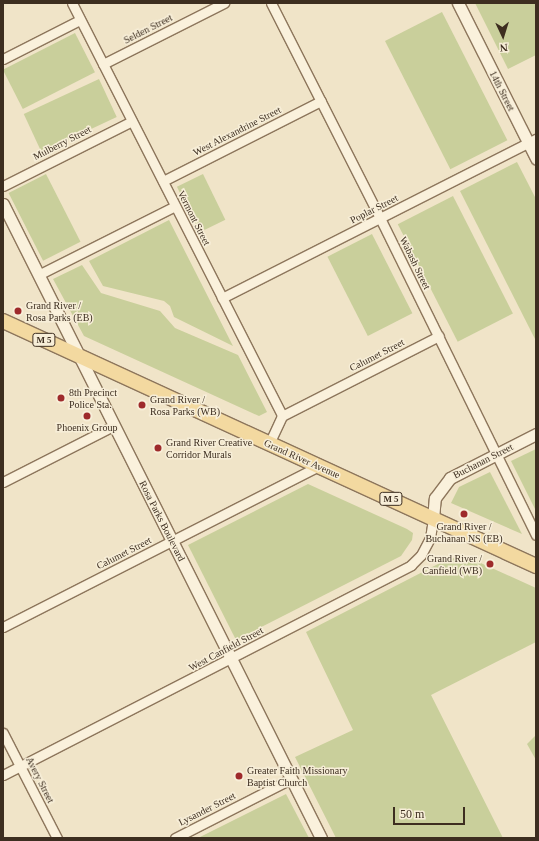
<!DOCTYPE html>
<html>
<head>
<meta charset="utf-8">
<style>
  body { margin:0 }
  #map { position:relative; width:539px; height:841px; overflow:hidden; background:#f0e4c8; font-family:Georgia,serif }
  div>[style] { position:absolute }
  .green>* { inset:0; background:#c9cf9b; transform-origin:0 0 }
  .roads { filter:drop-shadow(1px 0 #8d765c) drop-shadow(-1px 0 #8d765c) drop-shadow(0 1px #8d765c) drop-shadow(0 -1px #8d765c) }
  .minor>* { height:9px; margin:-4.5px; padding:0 4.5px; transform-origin:4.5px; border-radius:4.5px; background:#faf1dc }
  .tertiary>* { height:11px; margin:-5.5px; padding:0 5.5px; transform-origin:5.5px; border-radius:5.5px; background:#faf1dc }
  .primary>* { height:14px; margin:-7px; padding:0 7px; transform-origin:7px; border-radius:7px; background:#f3d9a0 }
  .dots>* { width:11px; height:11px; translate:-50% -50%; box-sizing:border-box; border:2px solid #f7eed8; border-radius:50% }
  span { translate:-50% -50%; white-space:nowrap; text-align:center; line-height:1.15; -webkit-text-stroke:3px #f7eed8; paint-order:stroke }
  .shield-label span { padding:1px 3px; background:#f7eed8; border:1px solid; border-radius:3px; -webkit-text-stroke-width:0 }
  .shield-label { font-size:9px; color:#3d2e20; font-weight:700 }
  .street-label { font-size:10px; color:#3d2e20 }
  .poi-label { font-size:10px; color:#3d2e20 }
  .left { translate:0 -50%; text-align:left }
  .right { translate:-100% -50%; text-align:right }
  .frame { position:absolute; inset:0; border:4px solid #3d2e20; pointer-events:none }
  .north { position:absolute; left:483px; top:16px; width:40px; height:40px; -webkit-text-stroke:3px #f7eed8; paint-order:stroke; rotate:176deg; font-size:11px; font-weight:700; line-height:16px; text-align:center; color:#3d2e20 }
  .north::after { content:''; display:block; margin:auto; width:14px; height:18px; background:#3d2e20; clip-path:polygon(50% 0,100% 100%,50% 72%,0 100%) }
  .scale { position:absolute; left:393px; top:807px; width:72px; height:18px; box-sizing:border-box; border:2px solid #3d2e20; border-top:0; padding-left:5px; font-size:12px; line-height:14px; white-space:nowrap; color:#3d2e20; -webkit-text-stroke:3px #f7eed8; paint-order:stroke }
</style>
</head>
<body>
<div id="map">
  <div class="green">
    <div style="clip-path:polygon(475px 3px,536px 3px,536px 55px,508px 69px)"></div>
    <div style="left:442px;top:12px;width:144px;height:64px;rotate:63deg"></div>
    <div style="left:75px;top:33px;width:44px;height:81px;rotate:63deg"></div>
    <div style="left:99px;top:79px;width:42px;height:83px;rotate:65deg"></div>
    <div style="clip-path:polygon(517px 162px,536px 199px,536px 341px,460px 191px)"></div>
    <div style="left:46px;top:174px;width:76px;height:42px;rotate:63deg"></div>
    <div style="left:203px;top:174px;width:51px;height:29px;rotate:64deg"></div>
    <div style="left:453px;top:196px;width:132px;height:62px;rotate:63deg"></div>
    <div style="clip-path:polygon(169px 220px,233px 346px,174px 317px,170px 306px,164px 301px,103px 286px,89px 261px)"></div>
    <div style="left:372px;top:234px;width:89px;height:50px;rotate:63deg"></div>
    <div style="clip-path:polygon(82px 265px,101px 293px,160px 311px,175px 328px,238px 355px,267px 412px,259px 416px,84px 336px,53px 279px)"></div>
    <div style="clip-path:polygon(536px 449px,536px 511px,511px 461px)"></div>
    <div style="clip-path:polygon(490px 472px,522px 534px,451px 503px,459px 487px)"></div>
    <div style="clip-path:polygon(308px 484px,407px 529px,413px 533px,412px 540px,401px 556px,236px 640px,188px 545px)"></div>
    <div style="clip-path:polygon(463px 555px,536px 588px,536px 642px,431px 695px,503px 838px,336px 838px,295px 757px,353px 730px,306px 632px,440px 563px)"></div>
    <div style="clip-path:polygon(536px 735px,536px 760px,527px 744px)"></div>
    <div style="clip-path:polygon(286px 794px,309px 838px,198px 838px)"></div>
  </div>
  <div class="roads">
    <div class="minor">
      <div style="left:72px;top:3px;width:463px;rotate:63deg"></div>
      <div style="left:282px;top:416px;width:31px;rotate:115deg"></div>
      <div style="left:271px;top:3px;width:241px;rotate:63.1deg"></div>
      <div style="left:380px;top:218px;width:353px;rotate:63.8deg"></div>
      <div style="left:3px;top:59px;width:86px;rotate:-26.9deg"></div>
      <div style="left:103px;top:64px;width:136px;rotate:-26.8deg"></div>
      <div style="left:163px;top:181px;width:177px;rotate:-26.9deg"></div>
      <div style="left:3px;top:186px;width:144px;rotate:-26.7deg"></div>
      <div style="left:38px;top:275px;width:153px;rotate:-26.7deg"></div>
      <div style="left:222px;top:298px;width:352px;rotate:-26.9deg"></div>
      <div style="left:282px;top:416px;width:176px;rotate:-27deg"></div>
      <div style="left:3px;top:482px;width:123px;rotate:-27deg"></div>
      <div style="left:3px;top:627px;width:355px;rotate:-27deg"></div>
      <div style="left:3px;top:733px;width:118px;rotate:62.8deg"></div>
      <div style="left:3px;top:775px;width:459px;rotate:-27.2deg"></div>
      <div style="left:411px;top:565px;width:14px;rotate:-45deg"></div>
      <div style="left:421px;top:555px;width:19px;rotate:-62deg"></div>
      <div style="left:430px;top:538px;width:19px;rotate:-81deg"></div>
      <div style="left:175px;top:838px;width:130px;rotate:-27deg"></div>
    </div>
    <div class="tertiary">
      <div style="left:458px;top:3px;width:174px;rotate:63.3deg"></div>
      <div style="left:3px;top:204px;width:709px;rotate:63.36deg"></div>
      <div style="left:433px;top:519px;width:21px;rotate:-85deg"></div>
      <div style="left:435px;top:498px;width:25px;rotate:-53deg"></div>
      <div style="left:450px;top:478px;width:97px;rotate:-27.1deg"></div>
    </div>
    <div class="primary">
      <div style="left:3px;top:321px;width:587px;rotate:24.69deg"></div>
    </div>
  </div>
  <div class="dots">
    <div style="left:18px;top:311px;background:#9e2a2b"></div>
    <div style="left:61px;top:398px;background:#9e2a2b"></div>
    <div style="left:142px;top:405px;background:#9e2a2b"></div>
    <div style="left:87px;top:416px;background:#9e2a2b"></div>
    <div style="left:158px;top:448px;background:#9e2a2b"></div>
    <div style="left:464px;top:514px;background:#9e2a2b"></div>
    <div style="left:490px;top:564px;background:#9e2a2b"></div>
    <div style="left:239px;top:776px;background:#9e2a2b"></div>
  </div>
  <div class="shield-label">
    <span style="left:44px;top:340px">M 5</span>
    <span style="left:391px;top:499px">M 5</span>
  </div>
  <div class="street-label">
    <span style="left:148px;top:29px;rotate:-27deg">Selden Street</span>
    <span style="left:502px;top:91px;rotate:63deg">14th Street</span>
    <span style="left:237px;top:131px;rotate:-27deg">West Alexandrine Street</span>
    <span style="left:62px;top:143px;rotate:-27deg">Mulberry Street</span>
    <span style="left:374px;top:209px;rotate:-27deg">Poplar Street</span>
    <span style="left:194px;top:218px;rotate:63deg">Vermont Street</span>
    <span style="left:415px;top:263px;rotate:64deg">Wabash Street</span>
    <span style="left:377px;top:355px;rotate:-27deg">Calumet Street</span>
    <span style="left:302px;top:459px;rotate:24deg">Grand River Avenue</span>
    <span style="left:483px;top:461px;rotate:-27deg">Buchanan Street</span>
    <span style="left:162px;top:521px;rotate:63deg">Rosa Parks Boulevard</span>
    <span style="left:124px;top:553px;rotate:-27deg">Calumet Street</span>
    <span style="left:226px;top:649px;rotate:-28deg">West Canfield Street</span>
    <span style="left:40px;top:780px;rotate:63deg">Avery Street</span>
    <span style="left:207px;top:809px;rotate:-27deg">Lysander Street</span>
  </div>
  <div class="poi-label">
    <span class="left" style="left:26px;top:311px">Grand River /<br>Rosa Parks (EB)</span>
    <span class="left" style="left:69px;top:398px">8th Precinct<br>Police Sta.</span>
    <span class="left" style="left:150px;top:405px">Grand River /<br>Rosa Parks (WB)</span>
    <span style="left:87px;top:428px">Phoenix Group</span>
    <span class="left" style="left:166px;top:448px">Grand River Creative<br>Corridor Murals</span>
    <span style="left:464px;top:532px">Grand River /<br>Buchanan NS (EB)</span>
    <span class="right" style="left:482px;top:564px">Grand River /<br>Canfield (WB)</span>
    <span class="left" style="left:247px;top:776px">Greater Faith Missionary<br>Baptist Church</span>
  </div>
  <div class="frame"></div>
  <div class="north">N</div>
  <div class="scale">50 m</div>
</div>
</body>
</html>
